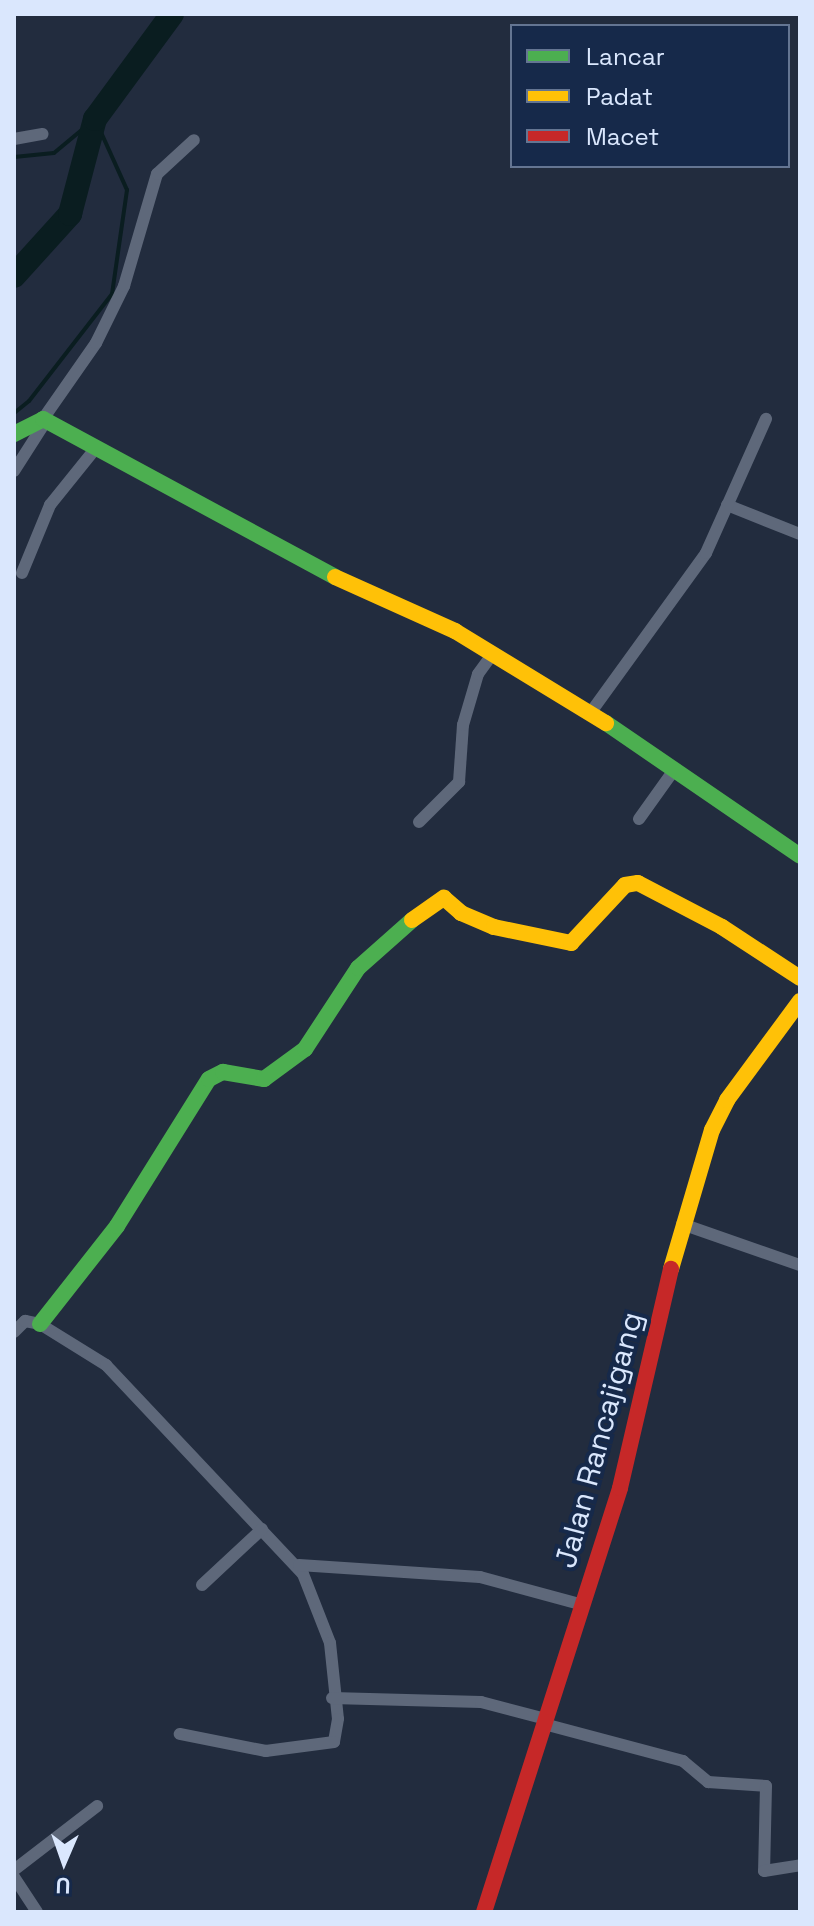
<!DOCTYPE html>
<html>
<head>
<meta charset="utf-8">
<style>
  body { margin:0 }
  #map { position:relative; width:814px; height:1926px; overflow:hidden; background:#222c3e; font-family:"Space Grotesk",sans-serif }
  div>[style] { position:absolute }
  .stream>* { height:4px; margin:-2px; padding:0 2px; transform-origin:2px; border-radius:2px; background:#0a1d20 }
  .river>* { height:24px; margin:-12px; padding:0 12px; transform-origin:12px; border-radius:12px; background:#0a1d20 }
  .street>* { height:12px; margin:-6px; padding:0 6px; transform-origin:6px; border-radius:6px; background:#5e687a }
  .fast>* { height:16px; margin:-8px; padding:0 8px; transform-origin:8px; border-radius:8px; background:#4caf50 }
  .slow>* { height:16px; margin:-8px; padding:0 8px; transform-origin:8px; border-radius:8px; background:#ffc107 }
  .jam>* { height:16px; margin:-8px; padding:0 8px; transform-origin:8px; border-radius:8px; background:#c62828 }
  span { translate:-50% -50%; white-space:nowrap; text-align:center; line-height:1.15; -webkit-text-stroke:8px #16294a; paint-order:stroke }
  .street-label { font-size:30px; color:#dae7fd }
  .frame { position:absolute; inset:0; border:16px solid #dae7fd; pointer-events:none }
  .legend { position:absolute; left:510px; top:24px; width:280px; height:144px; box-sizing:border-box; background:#16294a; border:2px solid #647592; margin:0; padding:10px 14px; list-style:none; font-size:24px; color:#dae7fd }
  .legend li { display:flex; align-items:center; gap:16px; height:40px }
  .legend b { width:40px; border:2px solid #647592 }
  .north { position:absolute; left:24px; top:1822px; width:80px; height:80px; -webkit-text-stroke:6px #16294a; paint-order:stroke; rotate:182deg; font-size:22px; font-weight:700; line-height:32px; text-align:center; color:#dae7fd }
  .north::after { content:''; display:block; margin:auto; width:28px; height:36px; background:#dae7fd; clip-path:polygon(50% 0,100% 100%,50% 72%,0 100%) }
</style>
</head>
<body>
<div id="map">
  <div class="stream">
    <div style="left:14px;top:157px;width:40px;rotate:-5.7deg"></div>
    <div style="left:54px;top:153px;width:53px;rotate:-39.7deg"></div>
    <div style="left:95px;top:119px;width:78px;rotate:65.7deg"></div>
    <div style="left:127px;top:190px;width:105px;rotate:98.2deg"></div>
    <div style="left:112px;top:294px;width:135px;rotate:127.8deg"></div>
    <div style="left:29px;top:401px;width:19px;rotate:141deg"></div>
  </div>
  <div class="river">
    <div style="left:14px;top:276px;width:84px;rotate:-47.9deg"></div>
    <div style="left:70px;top:214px;width:98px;rotate:-75.3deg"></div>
    <div style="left:95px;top:119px;width:130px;rotate:-53.7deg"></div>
  </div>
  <div class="street">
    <div style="left:14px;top:139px;width:29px;rotate:-10deg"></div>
    <div style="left:43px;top:419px;width:93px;rotate:-55.1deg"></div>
    <div style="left:96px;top:343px;width:64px;rotate:-63.8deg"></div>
    <div style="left:124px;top:286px;width:117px;rotate:-73.6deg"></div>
    <div style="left:157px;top:174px;width:50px;rotate:-42.6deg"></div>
    <div style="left:14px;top:471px;width:59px;rotate:-57.4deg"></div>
    <div style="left:727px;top:505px;width:79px;rotate:21.7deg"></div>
    <div style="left:22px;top:573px;width:74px;rotate:-67.6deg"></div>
    <div style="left:50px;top:505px;width:72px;rotate:-51.2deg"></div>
    <div style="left:591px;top:712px;width:196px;rotate:-54.1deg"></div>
    <div style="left:706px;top:553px;width:147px;rotate:-65.9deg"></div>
    <div style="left:639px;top:819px;width:60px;rotate:-54.5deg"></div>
    <div style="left:419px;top:822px;width:57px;rotate:-45deg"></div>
    <div style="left:459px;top:782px;width:57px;rotate:-86deg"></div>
    <div style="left:463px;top:725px;width:53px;rotate:-73.6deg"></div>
    <div style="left:478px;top:674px;width:26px;rotate:-54deg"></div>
    <div style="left:682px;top:1224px;width:125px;rotate:19.2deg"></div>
    <div style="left:14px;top:1332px;width:16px;rotate:-45deg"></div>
    <div style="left:25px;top:1321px;width:15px;rotate:11deg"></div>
    <div style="left:40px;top:1324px;width:78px;rotate:31.8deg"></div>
    <div style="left:106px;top:1365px;width:287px;rotate:46.7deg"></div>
    <div style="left:303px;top:1574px;width:74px;rotate:68.6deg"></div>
    <div style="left:330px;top:1643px;width:76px;rotate:84deg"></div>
    <div style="left:338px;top:1719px;width:23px;rotate:100deg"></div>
    <div style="left:334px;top:1742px;width:69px;rotate:172.5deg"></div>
    <div style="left:266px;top:1751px;width:88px;rotate:-168.8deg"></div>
    <div style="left:299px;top:1565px;width:181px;rotate:3.8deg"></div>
    <div style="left:480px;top:1577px;width:107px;rotate:15.2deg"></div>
    <div style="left:202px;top:1585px;width:82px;rotate:-43deg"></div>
    <div style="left:332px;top:1698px;width:149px;rotate:1.5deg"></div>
    <div style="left:481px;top:1702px;width:67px;rotate:14.7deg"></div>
    <div style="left:544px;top:1724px;width:144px;rotate:14.9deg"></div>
    <div style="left:683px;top:1761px;width:33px;rotate:40deg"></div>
    <div style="left:708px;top:1782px;width:58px;rotate:3.9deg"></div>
    <div style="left:766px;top:1786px;width:85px;rotate:91.3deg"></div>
    <div style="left:764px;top:1871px;width:36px;rotate:-9deg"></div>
    <div style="left:14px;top:1870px;width:105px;rotate:-37.6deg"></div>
    <div style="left:14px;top:1877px;width:42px;rotate:56.7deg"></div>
  </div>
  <div class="fast">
    <div style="left:14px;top:434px;width:33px;rotate:-27deg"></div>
    <div style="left:43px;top:419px;width:332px;rotate:28.4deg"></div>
    <div style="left:606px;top:723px;width:235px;rotate:34.4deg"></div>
    <div style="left:40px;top:1324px;width:125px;rotate:-51.8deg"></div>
    <div style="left:117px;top:1226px;width:173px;rotate:-58deg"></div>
    <div style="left:209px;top:1079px;width:16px;rotate:-27deg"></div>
    <div style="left:223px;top:1072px;width:42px;rotate:9.7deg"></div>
    <div style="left:264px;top:1079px;width:51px;rotate:-36.2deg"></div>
    <div style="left:305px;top:1049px;width:97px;rotate:-56.8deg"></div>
    <div style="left:358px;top:968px;width:72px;rotate:-41.6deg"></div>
  </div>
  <div class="slow">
    <div style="left:335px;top:577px;width:132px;rotate:24.2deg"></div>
    <div style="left:455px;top:631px;width:177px;rotate:31.4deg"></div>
    <div style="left:412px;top:920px;width:39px;rotate:-35deg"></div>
    <div style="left:444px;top:898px;width:23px;rotate:41deg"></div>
    <div style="left:461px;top:913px;width:36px;rotate:23deg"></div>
    <div style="left:494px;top:927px;width:79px;rotate:11.7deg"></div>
    <div style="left:571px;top:943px;width:79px;rotate:-47deg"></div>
    <div style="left:625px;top:885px;width:13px;rotate:-9deg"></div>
    <div style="left:638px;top:883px;width:95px;rotate:27.6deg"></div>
    <div style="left:722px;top:927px;width:93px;rotate:33.2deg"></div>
    <div style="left:671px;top:1269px;width:145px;rotate:-73.6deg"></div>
    <div style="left:712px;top:1130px;width:34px;rotate:-63deg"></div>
    <div style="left:727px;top:1100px;width:123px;rotate:-53.6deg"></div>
  </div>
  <div class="jam">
    <div style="left:484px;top:1912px;width:445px;rotate:-72.2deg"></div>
    <div style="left:620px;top:1488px;width:225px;rotate:-76.9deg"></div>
  </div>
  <div class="street-label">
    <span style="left:599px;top:1440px;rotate:-75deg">Jalan Rancajigang</span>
  </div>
  <div class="frame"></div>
  <ul class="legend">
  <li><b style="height:10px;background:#4caf50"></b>Lancar</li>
  <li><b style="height:10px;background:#ffc107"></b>Padat</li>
  <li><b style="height:10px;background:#c62828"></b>Macet</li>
  </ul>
  <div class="north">U</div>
</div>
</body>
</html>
